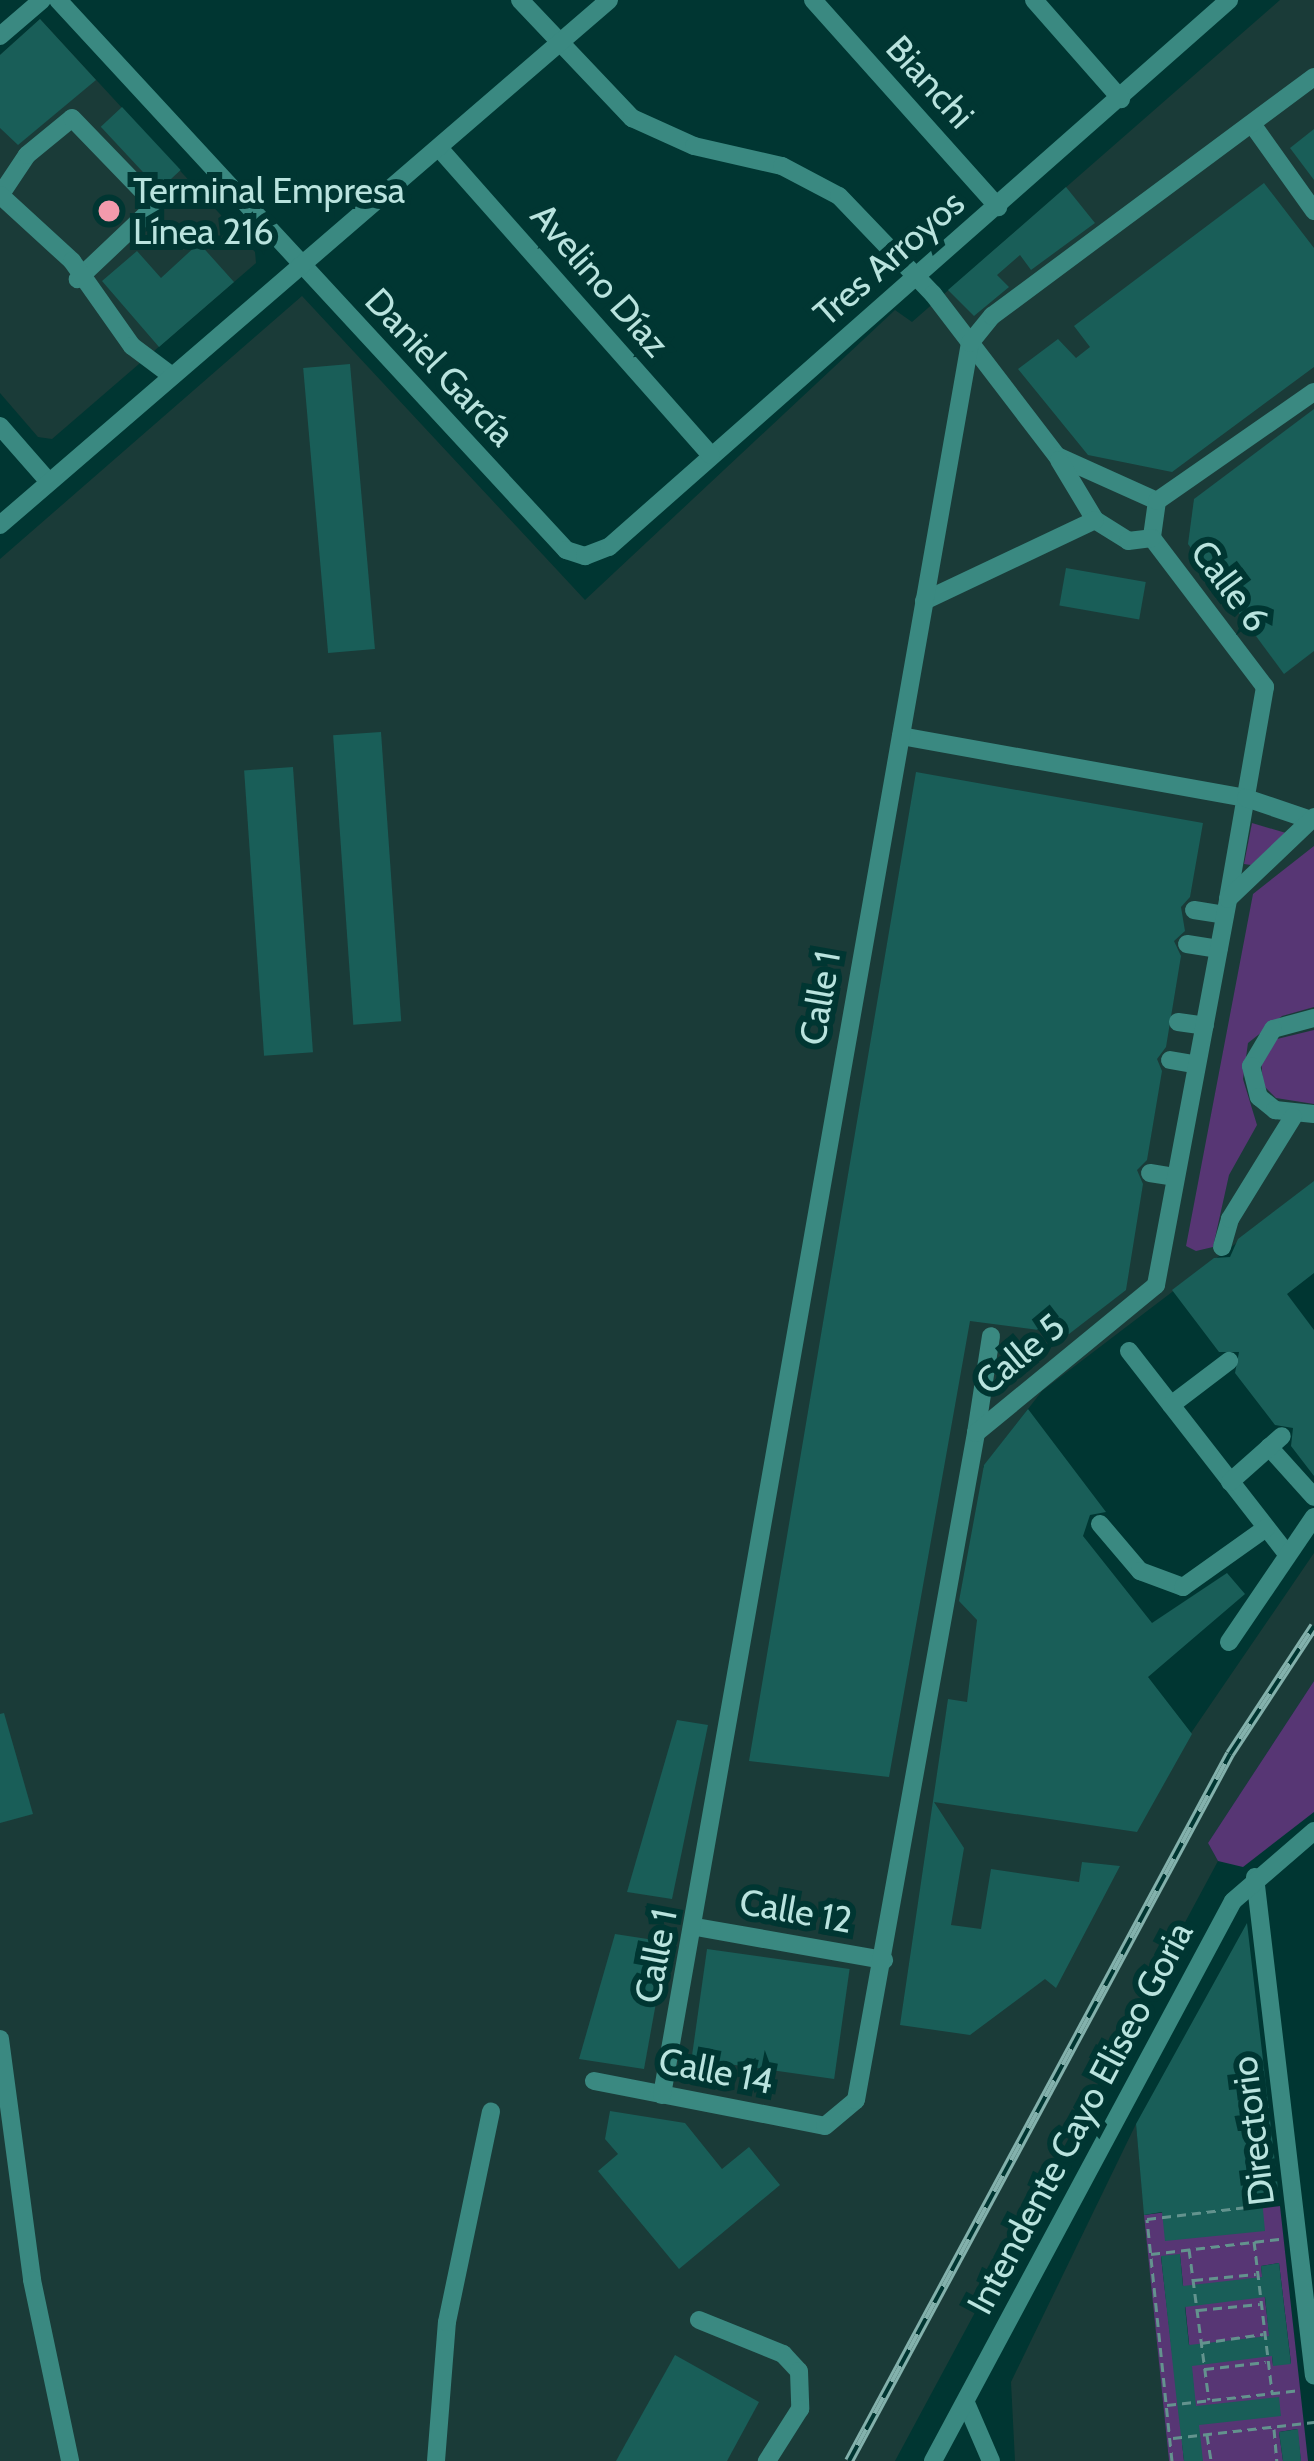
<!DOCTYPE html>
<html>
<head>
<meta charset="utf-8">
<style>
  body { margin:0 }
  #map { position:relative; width:1314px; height:2461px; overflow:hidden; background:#003632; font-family:Cabin,sans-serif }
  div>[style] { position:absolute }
  .built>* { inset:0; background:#1a3b38 }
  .green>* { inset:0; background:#573674 }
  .building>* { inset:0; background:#195e58; transform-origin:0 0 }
  .path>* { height:3px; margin-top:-1.5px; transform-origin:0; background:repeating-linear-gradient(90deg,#63938e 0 9px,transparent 0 15px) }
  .minor>* { height:18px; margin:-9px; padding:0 9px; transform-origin:9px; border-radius:9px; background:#3a8981 }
  .rail>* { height:10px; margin-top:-5px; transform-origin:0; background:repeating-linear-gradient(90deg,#003632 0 18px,#83b1ac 0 36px); box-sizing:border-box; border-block:3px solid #83b1ac }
  .dots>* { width:33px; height:33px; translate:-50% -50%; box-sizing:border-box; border:6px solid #003632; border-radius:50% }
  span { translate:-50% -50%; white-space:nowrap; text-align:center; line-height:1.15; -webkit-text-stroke:12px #003632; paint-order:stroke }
  .street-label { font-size:36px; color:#b9e3de }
  .poi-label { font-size:36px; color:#b9e3de }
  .left { translate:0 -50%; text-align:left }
</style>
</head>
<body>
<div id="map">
  <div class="built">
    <div style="clip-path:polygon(1280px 0,1314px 0,1314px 1184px,1042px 1391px,983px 1467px,1191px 1733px,1314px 1553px,1314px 1681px,1208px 1843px,1218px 1861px,895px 2461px,0 2461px,0 559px,302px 296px,585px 600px,895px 310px,912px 322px)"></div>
    <div style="clip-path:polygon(40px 19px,255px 252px,256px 263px,52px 439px,38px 437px,0 393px,0 55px)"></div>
    <div style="clip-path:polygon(1136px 2124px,1169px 2461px,1015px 2461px,1011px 2382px)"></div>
  </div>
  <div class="green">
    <div style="clip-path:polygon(1252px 823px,1286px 833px,1251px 865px,1244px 864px)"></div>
    <div style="clip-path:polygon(1314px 846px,1314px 1007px,1282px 1016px,1248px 1043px,1243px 1079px,1257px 1125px,1229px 1175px,1213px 1247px,1196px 1251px,1186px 1246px,1253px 894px)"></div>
    <div style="clip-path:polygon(1314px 1030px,1314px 1104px,1276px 1098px,1263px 1085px,1261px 1057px,1277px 1039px)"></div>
    <div style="clip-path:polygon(1314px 1681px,1314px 1812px,1243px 1867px,1218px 1861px,1208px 1843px)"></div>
    <div style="clip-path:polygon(evenodd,1279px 2197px,1308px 2461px,1301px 2461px,1297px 2429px,1279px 2432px,1283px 2461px,1203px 2461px,1182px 2442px,1184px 2461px,1169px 2461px,1144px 2215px,1279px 2197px,1180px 2255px,1194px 2392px,1177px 2394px,1161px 2257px,1180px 2255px,1279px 2197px,1279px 2263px,1291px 2363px,1273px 2365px,1261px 2266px,1279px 2263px)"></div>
  </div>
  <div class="building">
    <div style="clip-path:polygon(40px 19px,96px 80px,18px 145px,0 128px,0 55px)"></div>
    <div style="left:122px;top:107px;width:86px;height:29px;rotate:47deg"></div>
    <div style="clip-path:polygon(1314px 129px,1314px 180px,1290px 148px)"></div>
    <div style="clip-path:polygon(1264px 183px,1314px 248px,1314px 367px,1172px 472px,1088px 455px,1018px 369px,1058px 339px,1076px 358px,1090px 347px,1074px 326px)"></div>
    <div style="clip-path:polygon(1066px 187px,1095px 223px,1031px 270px,1020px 255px,997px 275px,1009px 287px,974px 316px,948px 290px)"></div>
    <div style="clip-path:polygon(199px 243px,234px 282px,159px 347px,102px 281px,137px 251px,161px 278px)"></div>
    <div style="left:350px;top:364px;width:286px;height:47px;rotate:85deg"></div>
    <div style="clip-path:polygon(1314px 409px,1314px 651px,1284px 674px,1188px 544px,1194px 499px)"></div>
    <div style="left:1066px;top:568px;width:81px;height:38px;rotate:10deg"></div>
    <div style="left:381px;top:732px;width:290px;height:48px;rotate:86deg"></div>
    <div style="left:293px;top:767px;width:286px;height:49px;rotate:86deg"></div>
    <div style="clip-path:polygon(916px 772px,1203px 823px,1190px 897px,1181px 907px,1185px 931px,1174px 941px,1181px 956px,1166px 1047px,1157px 1059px,1162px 1071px,1147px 1160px,1137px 1170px,1143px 1184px,1126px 1290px,1069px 1334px,970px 1321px,889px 1777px,749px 1761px)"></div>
    <div style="clip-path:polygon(1314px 1181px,1314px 1273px,1287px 1294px,1314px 1330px,1314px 1476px,1291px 1446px,1293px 1428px,1275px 1425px,1235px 1373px,1239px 1352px,1219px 1352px,1172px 1290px,1214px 1258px,1230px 1257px,1238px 1239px)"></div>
    <div style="clip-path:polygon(1028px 1409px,1106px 1512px,1090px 1515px,1083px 1536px,1152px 1623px,1227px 1573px,1245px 1594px,1148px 1677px,1192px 1734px,1137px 1832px,934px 1802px,964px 1848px,951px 1925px,981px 1929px,991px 1869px,1079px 1882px,1082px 1862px,1120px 1866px,1056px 1988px,1045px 1979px,970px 2035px,900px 2025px,948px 1699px,967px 1702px,977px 1620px,959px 1601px,984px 1465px)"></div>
    <div style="clip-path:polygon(4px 1713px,33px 1814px,0 1823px,0 1714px)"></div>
    <div style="clip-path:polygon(677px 1720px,708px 1725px,672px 1899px,627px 1892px)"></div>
    <div style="clip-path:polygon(1247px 1923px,1279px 2197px,1262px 2199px,1265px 2231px,1165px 2241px,1162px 2212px,1144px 2215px,1136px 2124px)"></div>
    <div style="clip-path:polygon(615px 1934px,667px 1942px,644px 2069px,579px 2059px)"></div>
    <div style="left:707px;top:1949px;width:144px;height:111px;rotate:8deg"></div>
    <div style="clip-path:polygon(610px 2111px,685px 2123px,722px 2169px,749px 2147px,780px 2185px,679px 2269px,598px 2171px,618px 2154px,605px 2139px)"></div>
    <div style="clip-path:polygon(evenodd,1180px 2254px,1183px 2286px,1262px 2277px,1261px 2266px,1279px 2263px,1291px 2364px,1273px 2366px,1272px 2356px,1192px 2366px,1196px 2406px,1279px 2397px,1281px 2416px,1199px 2425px,1203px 2461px,1184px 2461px,1176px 2394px,1161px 2256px,1180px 2254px,1265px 2297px,1269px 2336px,1189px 2345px,1185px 2307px,1265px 2297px)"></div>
    <div style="clip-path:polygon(675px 2355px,759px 2402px,727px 2461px,616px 2461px)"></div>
    <div style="clip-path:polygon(1298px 2429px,1301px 2461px,1283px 2461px,1279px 2432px)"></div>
  </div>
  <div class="path">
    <div style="left:1254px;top:2241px;width:153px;rotate:83.2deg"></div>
    <div style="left:1189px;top:2249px;width:152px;rotate:82.5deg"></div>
    <div style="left:1151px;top:2254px;width:129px;rotate:-6.7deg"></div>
    <div style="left:1194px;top:2280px;width:62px;rotate:-5.5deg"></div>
    <div style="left:1198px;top:2310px;width:62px;rotate:-5.5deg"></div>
    <div style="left:1201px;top:2343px;width:63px;rotate:-8.3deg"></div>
    <div style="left:1205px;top:2369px;width:61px;rotate:-6.5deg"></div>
    <div style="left:1167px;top:2405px;width:134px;rotate:-6.4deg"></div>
    <div style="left:1274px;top:2429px;width:32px;rotate:85deg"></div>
    <div style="left:1207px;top:2435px;width:26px;rotate:81deg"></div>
    <div style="left:1173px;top:2438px;width:142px;rotate:-6.5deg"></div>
    <div style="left:1172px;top:2461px;width:243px;rotate:-95.9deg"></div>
    <div style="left:1147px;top:2219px;width:126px;rotate:-6.8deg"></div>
  </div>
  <div class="minor">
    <div style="left:58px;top:0;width:749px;rotate:47.27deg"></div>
    <div style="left:566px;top:550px;width:20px;rotate:18deg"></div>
    <div style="left:585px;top:556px;width:26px;rotate:-21deg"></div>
    <div style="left:609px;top:547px;width:827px;rotate:-41.42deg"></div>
    <div style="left:520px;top:0;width:163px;rotate:46.5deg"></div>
    <div style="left:632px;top:118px;width:68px;rotate:24.3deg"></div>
    <div style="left:694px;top:146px;width:90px;rotate:12.8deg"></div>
    <div style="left:782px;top:166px;width:64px;rotate:27.8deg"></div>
    <div style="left:839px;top:196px;width:136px;rotate:46.2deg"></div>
    <div style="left:933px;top:294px;width:204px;rotate:52.6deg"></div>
    <div style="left:1057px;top:456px;width:110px;rotate:24.2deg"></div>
    <div style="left:1157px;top:501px;width:37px;rotate:98deg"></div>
    <div style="left:1152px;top:538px;width:187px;rotate:52.8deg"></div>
    <div style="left:1265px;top:687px;width:215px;rotate:99.9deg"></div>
    <div style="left:813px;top:0;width:278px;rotate:48.2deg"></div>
    <div style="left:1034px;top:0;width:132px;rotate:48.7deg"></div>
    <div style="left:0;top:36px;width:55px;rotate:-40.6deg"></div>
    <div style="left:1252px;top:124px;width:107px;rotate:54.5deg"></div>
    <div style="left:439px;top:148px;width:410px;rotate:48.5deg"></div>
    <div style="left:3px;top:191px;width:43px;rotate:-56.3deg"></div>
    <div style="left:27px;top:155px;width:58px;rotate:-39.4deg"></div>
    <div style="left:72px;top:118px;width:121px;rotate:46deg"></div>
    <div style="left:156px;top:205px;width:108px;rotate:136.5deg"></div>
    <div style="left:0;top:195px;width:98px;rotate:42.5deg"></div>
    <div style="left:72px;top:261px;width:104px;rotate:54.8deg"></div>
    <div style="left:132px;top:346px;width:50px;rotate:36.9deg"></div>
    <div style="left:0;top:426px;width:74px;rotate:48.8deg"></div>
    <div style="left:1059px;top:460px;width:70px;rotate:59deg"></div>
    <div style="left:1095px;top:520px;width:39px;rotate:32deg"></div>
    <div style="left:1128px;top:541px;width:24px;rotate:-7deg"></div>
    <div style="left:1157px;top:501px;width:191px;rotate:-34.8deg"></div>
    <div style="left:0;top:525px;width:804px;rotate:-40.76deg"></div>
    <div style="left:924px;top:601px;width:189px;rotate:-25.3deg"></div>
    <div style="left:901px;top:736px;width:351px;rotate:10.2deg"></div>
    <div style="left:1246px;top:798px;width:69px;rotate:18.7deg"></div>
    <div style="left:1194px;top:910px;width:31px;rotate:9deg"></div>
    <div style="left:1187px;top:944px;width:32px;rotate:9deg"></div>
    <div style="left:1314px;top:1018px;width:42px;rotate:165deg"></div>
    <div style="left:1273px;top:1029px;width:43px;rotate:120.7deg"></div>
    <div style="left:1251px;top:1066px;width:32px;rotate:76deg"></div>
    <div style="left:1259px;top:1097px;width:21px;rotate:39deg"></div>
    <div style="left:1275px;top:1110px;width:39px;rotate:6deg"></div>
    <div style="left:1178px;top:1022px;width:27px;rotate:8deg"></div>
    <div style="left:1170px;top:1060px;width:27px;rotate:10deg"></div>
    <div style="left:1150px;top:1173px;width:26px;rotate:9deg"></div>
    <div style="left:1222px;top:1247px;width:29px;rotate:-74deg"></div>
    <div style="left:1230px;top:1219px;width:120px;rotate:-58.3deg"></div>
    <div style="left:1129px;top:1351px;width:256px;rotate:52.1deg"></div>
    <div style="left:1171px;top:1405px;width:73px;rotate:-37.2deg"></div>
    <div style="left:976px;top:1433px;width:98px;rotate:-81.2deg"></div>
    <div style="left:1269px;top:1447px;width:67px;rotate:48deg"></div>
    <div style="left:1230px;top:1482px;width:69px;rotate:-41.5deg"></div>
    <div style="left:1100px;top:1524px;width:62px;rotate:49.6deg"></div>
    <div style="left:1140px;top:1571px;width:46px;rotate:20.4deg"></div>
    <div style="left:1183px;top:1587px;width:102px;rotate:-35.4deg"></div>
    <div style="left:1229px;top:1642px;width:151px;rotate:-55.8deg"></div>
    <div style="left:1255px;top:1877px;width:502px;rotate:83.26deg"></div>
    <div style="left:696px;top:1927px;width:191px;rotate:10deg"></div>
    <div style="left:0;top:2039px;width:243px;rotate:82.4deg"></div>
    <div style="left:32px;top:2280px;width:185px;rotate:78.1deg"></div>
    <div style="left:594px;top:2081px;width:235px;rotate:11deg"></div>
    <div style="left:825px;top:2126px;width:40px;rotate:-40deg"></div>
    <div style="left:856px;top:2100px;width:678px;rotate:-79.8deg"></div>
    <div style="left:976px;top:1433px;width:233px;rotate:-39.4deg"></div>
    <div style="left:1156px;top:1285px;width:393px;rotate:-79.4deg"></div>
    <div style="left:1228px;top:899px;width:119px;rotate:-43.6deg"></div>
    <div style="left:662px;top:2095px;width:1779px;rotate:-80.03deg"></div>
    <div style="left:970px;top:343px;width:35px;rotate:-51deg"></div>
    <div style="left:992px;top:316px;width:401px;rotate:-36.6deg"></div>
    <div style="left:699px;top:2320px;width:91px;rotate:22deg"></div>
    <div style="left:783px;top:2354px;width:23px;rotate:47deg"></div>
    <div style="left:799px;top:2371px;width:38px;rotate:88deg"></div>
    <div style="left:800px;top:2409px;width:62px;rotate:122.4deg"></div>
    <div style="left:966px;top:2403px;width:63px;rotate:66.7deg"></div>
    <div style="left:436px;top:2461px;width:139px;rotate:-85.5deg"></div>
    <div style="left:447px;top:2322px;width:215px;rotate:-78.2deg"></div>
    <div style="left:933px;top:2461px;width:635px;rotate:-61.82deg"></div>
    <div style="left:1233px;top:1901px;width:107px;rotate:-40.8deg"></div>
  </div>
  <div class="rail">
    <div style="left:849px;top:2461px;width:803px;rotate:-61.68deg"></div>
    <div style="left:1230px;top:1754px;width:153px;rotate:-56.7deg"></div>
  </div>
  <div class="dots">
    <div style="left:109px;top:211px;background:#f39aac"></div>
  </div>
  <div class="street-label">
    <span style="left:930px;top:82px;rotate:48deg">Bianchi</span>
    <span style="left:889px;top:258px;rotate:-41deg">Tres Arroyos</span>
    <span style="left:600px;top:280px;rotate:49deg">Avelino Díaz</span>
    <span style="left:440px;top:367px;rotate:47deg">Daniel García</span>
    <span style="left:1230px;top:586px;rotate:53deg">Calle 6</span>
    <span style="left:820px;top:998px;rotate:-80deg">Calle 1</span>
    <span style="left:1020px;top:1354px;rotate:-40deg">Calle 5</span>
    <span style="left:796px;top:1911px;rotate:10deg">Calle 12</span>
    <span style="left:656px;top:1956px;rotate:-79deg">Calle 1</span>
    <span style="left:716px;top:2071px;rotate:11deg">Calle 14</span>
    <span style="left:1080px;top:2118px;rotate:-62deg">Intendente Cayo Eliseo Goria</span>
    <span style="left:1253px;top:2131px;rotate:-97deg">Directorio</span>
  </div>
  <div class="poi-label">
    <span class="left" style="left:133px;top:211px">Terminal Empresa<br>Línea 216</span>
  </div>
</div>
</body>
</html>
